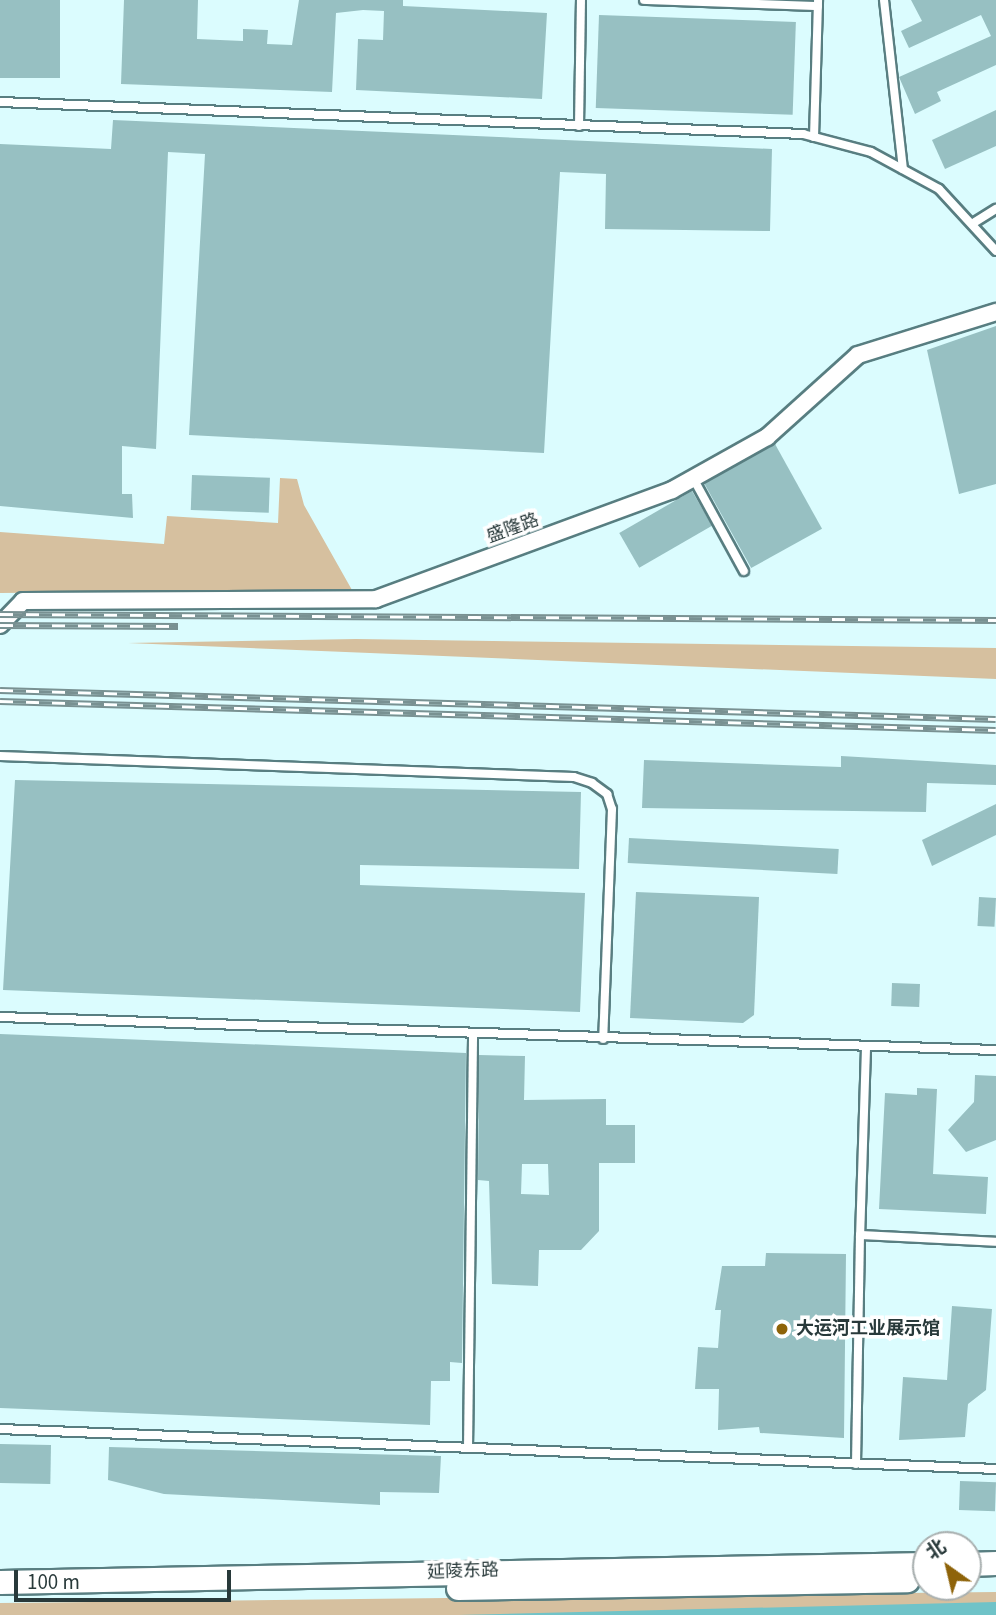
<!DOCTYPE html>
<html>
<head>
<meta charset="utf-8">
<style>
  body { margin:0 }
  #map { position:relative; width:996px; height:1615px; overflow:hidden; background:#dbfcfe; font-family:"Source Sans 3","Noto Sans SC",sans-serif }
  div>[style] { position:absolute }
  .green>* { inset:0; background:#d6c09f }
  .water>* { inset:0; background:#70c3c8 }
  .building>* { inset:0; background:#97c0c2; transform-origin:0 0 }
  .roads { filter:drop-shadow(2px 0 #587e81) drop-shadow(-2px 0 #587e81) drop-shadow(0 2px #587e81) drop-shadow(0 -2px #587e81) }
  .lane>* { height:8px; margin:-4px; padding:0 4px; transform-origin:4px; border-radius:4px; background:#fff }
  .street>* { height:16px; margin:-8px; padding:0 8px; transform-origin:8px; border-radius:8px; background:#fff }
  .secondary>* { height:23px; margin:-11.5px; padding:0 11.5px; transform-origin:11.5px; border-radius:11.5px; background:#fff }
  .rail>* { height:7px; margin-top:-3.5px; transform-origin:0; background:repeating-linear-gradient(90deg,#fff 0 13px,#799192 0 26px); box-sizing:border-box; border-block:2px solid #799192 }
  .dots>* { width:19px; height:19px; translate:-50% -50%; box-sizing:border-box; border:4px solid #fff; border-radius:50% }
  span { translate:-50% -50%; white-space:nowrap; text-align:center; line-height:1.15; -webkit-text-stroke:7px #fff; paint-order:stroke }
  .street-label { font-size:18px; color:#28393a }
  .poi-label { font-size:18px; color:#28393a; font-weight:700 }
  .left { translate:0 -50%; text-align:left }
  .north { position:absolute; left:912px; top:1531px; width:70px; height:70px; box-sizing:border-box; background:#fff; border:2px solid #a9b0b0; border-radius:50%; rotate:326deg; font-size:19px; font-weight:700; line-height:28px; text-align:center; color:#28393a }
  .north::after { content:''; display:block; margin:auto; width:24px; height:32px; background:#8e6309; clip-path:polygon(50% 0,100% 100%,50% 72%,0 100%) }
  .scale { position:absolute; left:14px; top:1570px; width:217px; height:32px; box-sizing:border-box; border:4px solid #28393a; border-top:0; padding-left:9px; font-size:21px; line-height:24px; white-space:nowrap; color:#28393a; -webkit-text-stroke:5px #fff; paint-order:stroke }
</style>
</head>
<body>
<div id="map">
  <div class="green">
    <div style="clip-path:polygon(280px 478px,297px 479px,304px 505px,352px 590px,0 593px,0 532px,164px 544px,167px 516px,278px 523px)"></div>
    <div style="clip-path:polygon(356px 639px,996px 648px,996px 679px,128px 643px)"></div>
    <div style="clip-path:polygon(996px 1592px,996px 1609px,804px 1615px,0 1615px,0 1603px)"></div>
  </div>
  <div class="water">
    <div style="clip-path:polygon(996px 1602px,996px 1615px,459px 1615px)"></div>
  </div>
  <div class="building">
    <div style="left:0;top:0;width:60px;height:78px"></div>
    <div style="clip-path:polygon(124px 0,198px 0,197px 39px,243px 41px,243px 29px,268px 30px,267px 44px,292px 45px,299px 0,403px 0,403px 6px,547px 13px,542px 99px,356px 90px,358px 39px,383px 40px,384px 11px,363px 10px,336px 13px,332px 92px,121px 84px)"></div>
    <div style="clip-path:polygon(911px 0,996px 0,996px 65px,937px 92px,941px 101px,915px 114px,899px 77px,991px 36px,981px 15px,909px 48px,901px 31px,922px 21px)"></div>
    <div style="left:599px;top:15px;width:197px;height:93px;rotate:2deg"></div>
    <div style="clip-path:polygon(996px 110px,996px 146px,945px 169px,932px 140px)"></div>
    <div style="clip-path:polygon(113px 120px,772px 149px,770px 231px,605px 229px,606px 174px,560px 172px,544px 453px,189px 435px,205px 154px,168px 152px,156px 449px,122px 446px,122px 494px,132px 494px,133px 518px,0 506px,0 144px,111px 149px)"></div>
    <div style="clip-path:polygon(996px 326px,996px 484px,959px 494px,927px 350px)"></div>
    <div style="left:775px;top:444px;width:97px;height:81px;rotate:61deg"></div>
    <div style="left:192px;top:475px;width:78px;height:35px;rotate:2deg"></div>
    <div style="left:692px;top:491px;width:40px;height:84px;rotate:60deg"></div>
    <div style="clip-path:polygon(841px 756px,996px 765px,996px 785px,927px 783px,926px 812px,642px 808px,644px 760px,841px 767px)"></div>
    <div style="clip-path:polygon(15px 780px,581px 792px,579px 869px,360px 865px,360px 885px,585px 893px,580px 1012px,3px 990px)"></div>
    <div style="clip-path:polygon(996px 804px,996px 835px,932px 866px,922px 840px)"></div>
    <div style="left:629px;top:838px;width:210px;height:25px;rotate:3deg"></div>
    <div style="clip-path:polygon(636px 892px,759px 897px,754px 1015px,743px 1023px,630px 1018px)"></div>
    <div style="left:979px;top:897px;width:17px;height:29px;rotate:3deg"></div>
    <div style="left:892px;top:983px;width:28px;height:23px;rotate:2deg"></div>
    <div style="clip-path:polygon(0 1034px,466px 1053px,462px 1363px,450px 1362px,450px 1381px,431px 1381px,430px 1425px,0 1408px)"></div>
    <div style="clip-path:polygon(evenodd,479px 1055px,525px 1056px,524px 1100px,606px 1099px,606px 1125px,635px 1125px,635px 1163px,599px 1163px,599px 1231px,581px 1250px,539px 1250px,538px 1286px,492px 1284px,489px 1181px,478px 1180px,479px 1055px,522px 1164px,548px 1164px,549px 1195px,521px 1194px,522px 1164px)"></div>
    <div style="clip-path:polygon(975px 1075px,996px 1076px,996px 1140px,966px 1152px,948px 1130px,974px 1102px)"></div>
    <div style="clip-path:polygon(917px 1088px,937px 1089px,933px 1174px,988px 1177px,986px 1214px,879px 1209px,885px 1093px,917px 1095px)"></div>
    <div style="clip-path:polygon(766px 1253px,846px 1254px,844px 1438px,760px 1433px,759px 1427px,718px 1430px,719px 1389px,695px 1389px,698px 1347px,718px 1348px,721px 1310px,715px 1310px,722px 1266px,765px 1266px)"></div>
    <div style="clip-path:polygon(952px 1306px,992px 1309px,986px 1390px,968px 1404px,965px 1437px,899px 1440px,903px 1377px,947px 1380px)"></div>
    <div style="left:0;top:1444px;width:51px;height:39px;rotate:1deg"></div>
    <div style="clip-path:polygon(109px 1447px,441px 1456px,439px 1493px,380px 1492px,380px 1505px,164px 1494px,108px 1480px)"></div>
    <div style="left:960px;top:1481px;width:36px;height:29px;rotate:2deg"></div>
  </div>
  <div class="roads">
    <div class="lane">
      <div style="left:644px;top:0;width:174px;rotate:2deg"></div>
      <div style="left:884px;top:0;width:170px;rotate:83.6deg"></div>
      <div style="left:0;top:102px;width:804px;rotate:2.28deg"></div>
      <div style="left:803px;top:134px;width:70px;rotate:14.8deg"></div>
      <div style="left:871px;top:152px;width:77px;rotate:28.6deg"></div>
      <div style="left:939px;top:189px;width:84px;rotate:47.4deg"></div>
      <div style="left:579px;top:126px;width:126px;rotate:-89.1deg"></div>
      <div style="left:814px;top:137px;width:137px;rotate:-88.3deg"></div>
      <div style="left:975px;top:222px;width:25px;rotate:-32deg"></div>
      <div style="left:693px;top:478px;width:106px;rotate:61.3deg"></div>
      <div style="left:0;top:756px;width:574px;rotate:2.1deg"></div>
      <div style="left:574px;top:777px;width:19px;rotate:18deg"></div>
      <div style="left:592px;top:783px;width:19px;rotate:36deg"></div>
      <div style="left:607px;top:794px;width:16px;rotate:72deg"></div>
      <div style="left:612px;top:809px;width:230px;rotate:92.2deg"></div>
      <div style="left:0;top:1017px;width:997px;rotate:1.9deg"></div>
      <div style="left:866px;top:1048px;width:187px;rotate:91.8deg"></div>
      <div style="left:860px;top:1235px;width:136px;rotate:2.9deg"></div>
      <div style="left:0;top:1429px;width:997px;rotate:2.3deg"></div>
      <div style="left:468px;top:1448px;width:414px;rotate:-89.3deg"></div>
      <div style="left:856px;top:1464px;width:229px;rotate:-89deg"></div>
    </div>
    <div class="street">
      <div style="left:0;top:625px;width:33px;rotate:-46deg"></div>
      <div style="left:23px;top:601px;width:353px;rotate:-0.3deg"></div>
      <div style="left:376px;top:599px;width:315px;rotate:-20.2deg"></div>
      <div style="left:672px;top:490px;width:109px;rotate:-29.2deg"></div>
      <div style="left:767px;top:437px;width:122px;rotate:-42deg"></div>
      <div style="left:858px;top:355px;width:145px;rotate:-17.3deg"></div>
    </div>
    <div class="secondary">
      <div style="left:968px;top:1564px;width:28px;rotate:-2deg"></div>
      <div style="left:0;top:1582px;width:926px;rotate:-1.11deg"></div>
      <div style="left:458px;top:1588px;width:449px;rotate:-1deg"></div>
    </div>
  </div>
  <div class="rail">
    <div style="left:0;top:614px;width:996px;rotate:0.35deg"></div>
    <div style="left:0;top:625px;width:178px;rotate:0.3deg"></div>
    <div style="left:0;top:690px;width:996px;rotate:1.67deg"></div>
    <div style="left:0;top:701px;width:996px;rotate:1.67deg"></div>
  </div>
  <div class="dots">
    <div style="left:782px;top:1329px;background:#8e6309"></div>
  </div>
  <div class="street-label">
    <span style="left:513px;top:529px;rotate:-20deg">盛隆路</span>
    <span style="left:463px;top:1572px;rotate:-2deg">延陵东路</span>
  </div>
  <div class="poi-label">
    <span class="left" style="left:796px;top:1329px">大运河工业展示馆</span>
  </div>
  <div class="north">北</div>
  <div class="scale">100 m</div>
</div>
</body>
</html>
